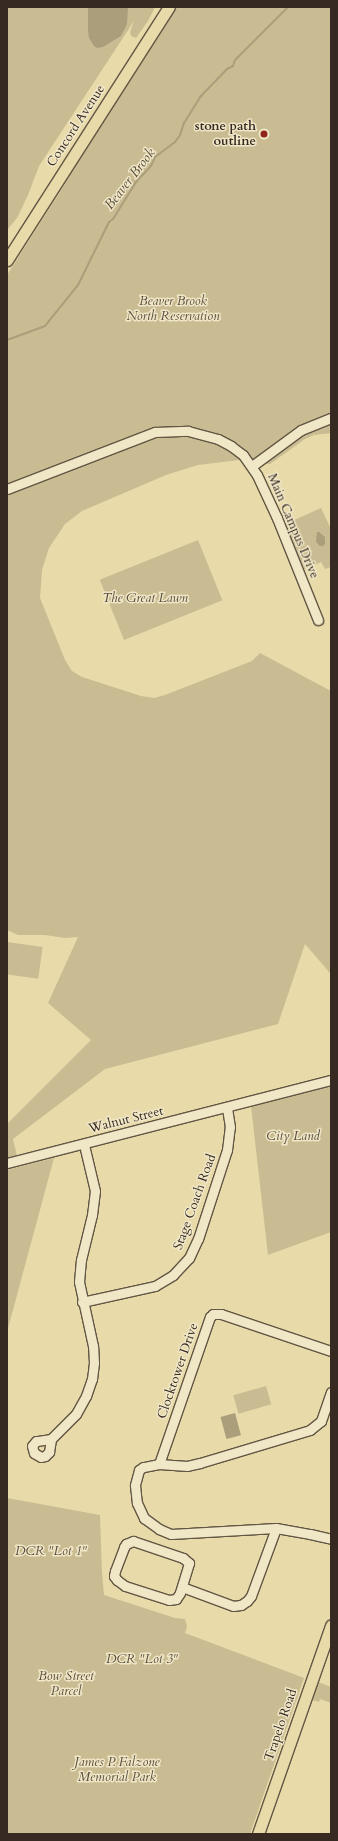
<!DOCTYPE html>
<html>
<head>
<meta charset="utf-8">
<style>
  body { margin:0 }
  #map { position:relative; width:338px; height:1841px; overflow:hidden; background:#e8daa9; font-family:Cardo,serif }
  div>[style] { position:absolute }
  .green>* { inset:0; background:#cabc92; transform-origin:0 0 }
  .water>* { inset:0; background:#ab9e7b; transform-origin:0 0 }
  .stream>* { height:2px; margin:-1px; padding:0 1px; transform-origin:1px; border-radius:1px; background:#ab9e7b }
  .roads { filter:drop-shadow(1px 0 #625644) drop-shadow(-1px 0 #625644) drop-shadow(0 1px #625644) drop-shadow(0 -1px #625644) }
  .minor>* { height:9px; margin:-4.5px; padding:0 4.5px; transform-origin:4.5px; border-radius:4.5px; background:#f0e7c7 }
  .major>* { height:11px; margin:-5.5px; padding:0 5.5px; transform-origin:5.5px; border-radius:5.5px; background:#e8daa9 }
  .dots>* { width:11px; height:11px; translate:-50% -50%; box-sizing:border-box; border:2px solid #f0e7c7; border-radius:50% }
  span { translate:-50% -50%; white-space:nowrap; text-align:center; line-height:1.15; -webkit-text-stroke:3px #f0e7c7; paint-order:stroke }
  .street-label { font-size:13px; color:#362a23 }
  .poi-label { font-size:13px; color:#362a23; font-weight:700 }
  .right { translate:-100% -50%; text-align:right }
  .park-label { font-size:13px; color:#5b4e3f; font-style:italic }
  .water-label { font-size:14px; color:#594d3d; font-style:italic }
  .frame { position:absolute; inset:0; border:8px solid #362a23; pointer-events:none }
</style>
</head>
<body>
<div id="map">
  <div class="green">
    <div style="clip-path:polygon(7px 7px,155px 7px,148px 21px,136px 38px,131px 36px,130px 32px,134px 21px,39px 166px,28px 195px,17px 218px,7px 230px)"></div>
    <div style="clip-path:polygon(175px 7px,331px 7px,331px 433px,314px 435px,305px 439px,270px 464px,239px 460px,198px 465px,166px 475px,82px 511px,65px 524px,49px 548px,42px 570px,40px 598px,65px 660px,72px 671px,82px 677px,141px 696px,154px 698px,165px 695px,252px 661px,260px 653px,331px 691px,331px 968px,330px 973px,305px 944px,278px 1024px,105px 1069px,13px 1139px,17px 1156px,7px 1159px,7px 1124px,91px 1040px,48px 1003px,78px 937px,65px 938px,45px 935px,18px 935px,7px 930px,7px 275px,65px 184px,63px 182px)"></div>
    <div style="clip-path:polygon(321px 508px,331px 529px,331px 567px,325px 569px,321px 562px,303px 570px,283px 525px)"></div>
    <div style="left:198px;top:540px;width:65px;height:106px;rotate:68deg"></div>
    <div style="left:7px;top:942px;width:36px;height:32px;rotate:8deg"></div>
    <div style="clip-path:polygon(331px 1085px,331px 1232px,268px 1255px,251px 1106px)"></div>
    <div style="clip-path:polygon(54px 1158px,7px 1332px,7px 1170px)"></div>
    <div style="left:266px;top:1386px;width:19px;height:34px;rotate:74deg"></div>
    <div style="clip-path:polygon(7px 1498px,100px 1515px,102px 1573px,104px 1595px,175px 1618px,185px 1619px,187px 1626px,185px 1633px,304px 1678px,250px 1834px,7px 1834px)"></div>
    <div style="clip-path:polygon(318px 1682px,331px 1687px,331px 1703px,320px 1699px,319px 1702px,312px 1700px)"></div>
  </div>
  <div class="water">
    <div style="clip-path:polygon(88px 7px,128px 7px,127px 24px,121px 36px,103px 47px,97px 48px,94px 46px,89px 38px,88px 31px)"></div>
    <div style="clip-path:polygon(317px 532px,319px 532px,325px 537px,325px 544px,323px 546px,320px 546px,316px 542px)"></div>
    <div style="left:235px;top:1413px;width:23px;height:15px;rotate:75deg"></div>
  </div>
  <div class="stream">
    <div style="left:7px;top:340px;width:40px;rotate:-20.2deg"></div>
    <div style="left:45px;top:326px;width:53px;rotate:-51.2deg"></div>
    <div style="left:78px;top:285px;width:70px;rotate:-63.8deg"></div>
    <div style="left:109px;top:222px;width:5px;rotate:-37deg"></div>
    <div style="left:113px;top:219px;width:44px;rotate:-58.1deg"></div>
    <div style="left:136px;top:182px;width:22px;rotate:-47deg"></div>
    <div style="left:151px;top:166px;width:10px;rotate:-66deg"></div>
    <div style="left:155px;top:157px;width:25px;rotate:-37deg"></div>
    <div style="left:175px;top:142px;width:9px;rotate:-54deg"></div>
    <div style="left:180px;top:135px;width:13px;rotate:-72deg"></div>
    <div style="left:184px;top:123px;width:31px;rotate:-58deg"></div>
    <div style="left:200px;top:97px;width:39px;rotate:-46deg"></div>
    <div style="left:227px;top:69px;width:7px;rotate:-27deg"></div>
    <div style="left:233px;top:66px;width:6px;rotate:-72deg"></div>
    <div style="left:235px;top:60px;width:75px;rotate:-45deg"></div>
  </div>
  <div class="roads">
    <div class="minor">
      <div style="left:252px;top:466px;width:61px;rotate:-36.3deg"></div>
      <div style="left:301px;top:430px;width:32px;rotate:-22deg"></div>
      <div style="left:7px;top:489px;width:159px;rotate:-21.1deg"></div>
      <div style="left:155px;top:432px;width:33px;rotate:-2deg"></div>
      <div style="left:188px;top:431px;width:31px;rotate:15deg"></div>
      <div style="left:218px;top:439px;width:15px;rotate:28deg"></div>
      <div style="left:231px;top:446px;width:15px;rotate:37deg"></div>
      <div style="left:243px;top:455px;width:24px;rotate:55deg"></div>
      <div style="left:257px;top:475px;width:47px;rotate:65.1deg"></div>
      <div style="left:277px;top:518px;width:110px;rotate:68.1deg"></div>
      <div style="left:7px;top:1163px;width:334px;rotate:-14.4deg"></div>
      <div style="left:82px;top:1302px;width:75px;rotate:-12.4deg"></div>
      <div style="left:155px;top:1286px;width:21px;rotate:-31deg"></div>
      <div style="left:173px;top:1275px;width:23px;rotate:-47deg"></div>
      <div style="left:189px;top:1258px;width:21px;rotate:-65deg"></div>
      <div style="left:198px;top:1239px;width:94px;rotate:-72deg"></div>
      <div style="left:227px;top:1150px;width:23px;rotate:-83deg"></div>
      <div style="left:230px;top:1127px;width:19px;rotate:-99deg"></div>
      <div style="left:331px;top:1392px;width:31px;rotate:109deg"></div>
      <div style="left:321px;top:1421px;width:14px;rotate:141deg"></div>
      <div style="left:310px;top:1430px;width:115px;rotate:163.3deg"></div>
      <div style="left:200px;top:1463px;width:13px;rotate:167deg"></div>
      <div style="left:187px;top:1466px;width:28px;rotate:-176deg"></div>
      <div style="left:159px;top:1464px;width:16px;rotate:169deg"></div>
      <div style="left:143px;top:1467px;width:5px;rotate:143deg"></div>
      <div style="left:139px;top:1470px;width:16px;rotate:105deg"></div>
      <div style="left:135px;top:1485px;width:18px;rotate:84deg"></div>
      <div style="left:137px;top:1503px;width:17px;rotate:65deg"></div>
      <div style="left:144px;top:1518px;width:19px;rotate:36deg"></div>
      <div style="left:159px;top:1529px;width:13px;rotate:23deg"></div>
      <div style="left:171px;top:1534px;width:105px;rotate:-3.3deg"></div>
      <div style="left:276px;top:1528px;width:35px;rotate:10deg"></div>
      <div style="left:310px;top:1534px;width:22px;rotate:13deg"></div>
      <div style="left:51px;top:1439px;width:15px;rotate:172deg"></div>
      <div style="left:36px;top:1441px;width:6px;rotate:129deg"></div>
      <div style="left:32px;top:1446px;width:7px;rotate:74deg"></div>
      <div style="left:34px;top:1453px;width:8px;rotate:30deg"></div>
      <div style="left:41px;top:1457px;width:4px;rotate:-14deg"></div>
      <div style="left:45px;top:1456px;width:6px;rotate:-45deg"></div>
      <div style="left:49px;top:1452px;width:13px;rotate:-81deg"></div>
      <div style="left:51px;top:1439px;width:35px;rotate:-45deg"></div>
      <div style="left:76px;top:1414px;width:21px;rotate:-61deg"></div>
      <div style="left:86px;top:1396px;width:18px;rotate:-71deg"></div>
      <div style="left:92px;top:1379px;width:16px;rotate:-83deg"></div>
      <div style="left:94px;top:1363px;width:17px;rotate:-93deg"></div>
      <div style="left:93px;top:1346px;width:66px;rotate:-102.3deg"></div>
      <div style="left:79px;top:1282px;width:22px;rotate:-85deg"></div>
      <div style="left:81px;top:1260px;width:46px;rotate:-76.3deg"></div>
      <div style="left:92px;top:1215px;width:24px;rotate:-83deg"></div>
      <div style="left:95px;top:1191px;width:47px;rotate:-103.4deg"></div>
      <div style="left:159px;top:1464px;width:156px;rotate:-70.9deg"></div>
      <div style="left:210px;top:1317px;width:4px;rotate:-45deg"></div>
      <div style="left:213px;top:1314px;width:8px"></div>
      <div style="left:221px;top:1314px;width:116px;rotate:18.6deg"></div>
      <div style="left:133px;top:1541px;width:53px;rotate:18.8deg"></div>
      <div style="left:183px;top:1558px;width:8px;rotate:40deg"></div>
      <div style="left:189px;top:1563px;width:31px;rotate:107deg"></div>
      <div style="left:180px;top:1593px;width:7px;rotate:124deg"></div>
      <div style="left:176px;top:1599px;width:7px;rotate:172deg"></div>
      <div style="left:169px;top:1600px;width:46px;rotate:-162.3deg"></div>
      <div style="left:125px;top:1586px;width:10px;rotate:-143deg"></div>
      <div style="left:117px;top:1580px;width:5px;rotate:-127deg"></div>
      <div style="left:114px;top:1576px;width:5px;rotate:-79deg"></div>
      <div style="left:115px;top:1571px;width:26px;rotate:-69deg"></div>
      <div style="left:124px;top:1547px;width:4px;rotate:-56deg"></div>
      <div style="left:126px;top:1544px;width:8px;rotate:-23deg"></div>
      <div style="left:182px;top:1587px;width:54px;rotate:20.4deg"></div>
      <div style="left:233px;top:1606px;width:8px;rotate:-7deg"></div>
      <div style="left:241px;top:1605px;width:7px;rotate:-34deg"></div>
      <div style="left:247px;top:1601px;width:6px;rotate:-51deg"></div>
      <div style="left:251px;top:1596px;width:72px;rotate:-69.8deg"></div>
    </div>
    <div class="major">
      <div style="left:7px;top:260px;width:300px;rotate:-57.4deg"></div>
      <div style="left:258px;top:1834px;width:221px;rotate:-70.7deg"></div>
    </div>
  </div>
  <div class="dots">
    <div style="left:264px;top:134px;background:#8f2418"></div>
  </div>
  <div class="street-label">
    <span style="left:76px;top:126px;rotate:-57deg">Concord Avenue</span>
    <span style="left:293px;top:526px;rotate:67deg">Main Campus Drive</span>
    <span style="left:126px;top:1120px;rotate:-14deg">Walnut Street</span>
    <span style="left:195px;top:1202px;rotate:-70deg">Stage Coach Road</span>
    <span style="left:178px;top:1371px;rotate:-71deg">Clocktower Drive</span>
    <span style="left:281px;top:1725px;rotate:-71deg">Trapelo Road</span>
  </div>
  <div class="poi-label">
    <span class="right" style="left:256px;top:134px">stone path<br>outline</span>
  </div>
  <div class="park-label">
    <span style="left:173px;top:309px">Beaver Brook<br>North Reservation</span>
    <span style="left:145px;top:598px">The Great Lawn</span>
    <span style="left:293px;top:1136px">City Land</span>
    <span style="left:51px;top:1551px">DCR "Lot 1"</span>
    <span style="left:142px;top:1659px">DCR "Lot 3"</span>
    <span style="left:66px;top:1684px">Bow Street<br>Parcel</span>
    <span style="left:117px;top:1770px">James P. Falzone<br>Memorial Park</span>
  </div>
  <div class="water-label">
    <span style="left:130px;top:179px;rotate:-52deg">Beaver Brook</span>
  </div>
  <div class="frame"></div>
</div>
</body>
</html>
